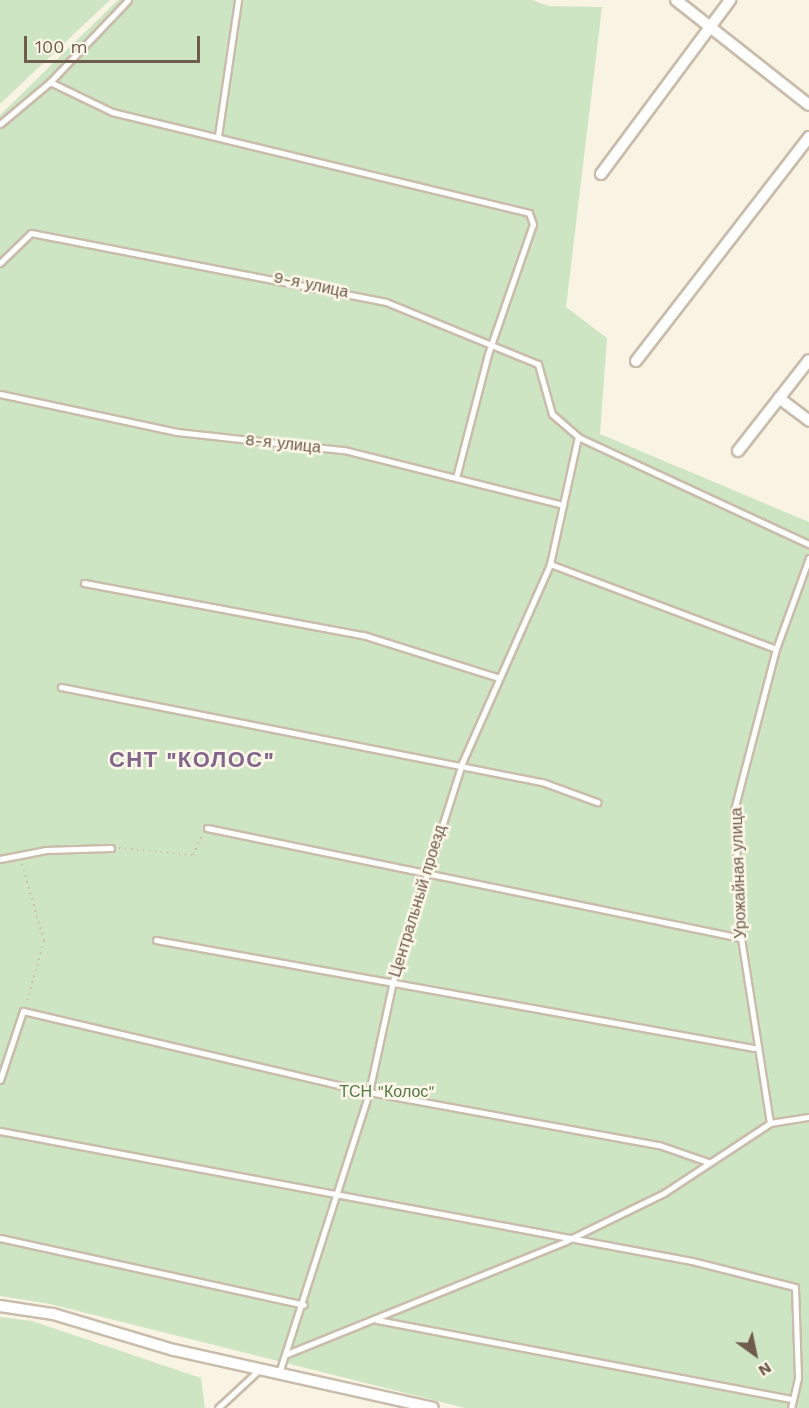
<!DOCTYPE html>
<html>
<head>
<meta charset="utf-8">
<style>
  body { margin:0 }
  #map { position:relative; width:809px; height:1408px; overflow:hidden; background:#f9f3e4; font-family:"Work Sans",sans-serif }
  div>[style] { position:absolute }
  .green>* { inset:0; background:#cee5c4 }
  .path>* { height:2px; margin-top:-1px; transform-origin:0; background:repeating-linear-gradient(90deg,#d0b9a2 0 1.5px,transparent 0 6px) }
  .roads { filter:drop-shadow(2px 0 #c9bcab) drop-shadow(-2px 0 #c9bcab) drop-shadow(0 2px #c9bcab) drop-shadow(0 -2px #c9bcab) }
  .lane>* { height:5px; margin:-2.5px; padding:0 2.5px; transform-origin:2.5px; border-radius:2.5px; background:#fff }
  .street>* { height:10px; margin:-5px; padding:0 5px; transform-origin:5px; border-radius:5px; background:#fff }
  span { translate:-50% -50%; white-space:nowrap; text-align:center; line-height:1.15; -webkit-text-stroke:5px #fdf7e9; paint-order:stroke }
  .street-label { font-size:16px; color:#6f5c4c }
  .park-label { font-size:16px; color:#527949 }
  .district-label { font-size:22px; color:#82658b; font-weight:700; letter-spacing:1.5px }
  .north { position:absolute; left:725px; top:1324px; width:60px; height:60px; -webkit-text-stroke:4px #fdf7e9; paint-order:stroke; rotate:147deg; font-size:16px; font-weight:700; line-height:24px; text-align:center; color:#6f5c4c }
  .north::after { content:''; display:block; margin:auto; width:21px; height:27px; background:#6f5c4c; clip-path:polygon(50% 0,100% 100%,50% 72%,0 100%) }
  .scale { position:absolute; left:24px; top:36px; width:176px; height:27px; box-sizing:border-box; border:3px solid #6f5c4c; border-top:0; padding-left:8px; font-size:18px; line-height:21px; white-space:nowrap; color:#6f5c4c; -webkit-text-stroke:4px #fdf7e9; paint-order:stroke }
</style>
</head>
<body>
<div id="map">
  <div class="green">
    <div style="clip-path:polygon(0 0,110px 0,0 104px)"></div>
    <div style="clip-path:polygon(118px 0,532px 0,549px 6px,602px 7px,566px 307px,607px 338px,600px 434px,809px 522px,809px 1408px,465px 1408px,50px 1304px,0 1296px,0 115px)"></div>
    <div style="clip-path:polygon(0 1317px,32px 1321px,201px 1378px,205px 1408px,0 1408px)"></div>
  </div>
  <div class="path">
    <div style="left:119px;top:848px;width:74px;rotate:5.4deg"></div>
    <div style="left:193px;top:855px;width:22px;rotate:-66deg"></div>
    <div style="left:22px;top:864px;width:80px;rotate:74.1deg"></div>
    <div style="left:44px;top:941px;width:66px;rotate:105.9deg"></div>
  </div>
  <div class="roads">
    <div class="lane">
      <div style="left:50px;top:82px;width:69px;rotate:25.8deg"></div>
      <div style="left:112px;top:112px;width:429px;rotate:13.6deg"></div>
      <div style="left:529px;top:213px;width:12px;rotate:70deg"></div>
      <div style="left:533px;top:224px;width:138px;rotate:109.1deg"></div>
      <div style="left:488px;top:354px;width:128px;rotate:104.5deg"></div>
      <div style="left:0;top:124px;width:65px;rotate:-40deg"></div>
      <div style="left:50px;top:82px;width:113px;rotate:-46.4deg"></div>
      <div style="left:218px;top:136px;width:137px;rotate:-81.6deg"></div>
      <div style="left:0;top:263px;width:43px;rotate:-44.1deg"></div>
      <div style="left:31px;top:233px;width:362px;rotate:11deg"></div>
      <div style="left:386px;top:302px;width:164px;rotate:22.2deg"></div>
      <div style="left:538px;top:364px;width:52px;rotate:74.4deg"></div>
      <div style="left:552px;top:414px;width:35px;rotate:41deg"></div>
      <div style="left:578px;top:437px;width:255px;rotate:24.9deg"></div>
      <div style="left:0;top:394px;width:181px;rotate:12.1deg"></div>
      <div style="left:177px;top:432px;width:168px;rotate:6.2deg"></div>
      <div style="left:344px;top:450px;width:226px;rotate:14.1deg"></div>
      <div style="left:550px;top:564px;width:241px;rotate:20.6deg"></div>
      <div style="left:84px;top:583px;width:284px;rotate:10.6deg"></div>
      <div style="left:363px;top:635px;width:143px;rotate:17.5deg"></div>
      <div style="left:61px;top:687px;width:490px;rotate:11.2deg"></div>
      <div style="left:542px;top:782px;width:59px;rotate:20deg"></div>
      <div style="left:207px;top:828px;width:545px;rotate:11.64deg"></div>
      <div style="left:0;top:859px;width:47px;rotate:-11.1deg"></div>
      <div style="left:46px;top:850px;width:65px;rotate:-1.8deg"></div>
      <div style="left:156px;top:940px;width:608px;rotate:10.24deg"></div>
      <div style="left:0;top:1080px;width:73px;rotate:-71.6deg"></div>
      <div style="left:23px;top:1011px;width:355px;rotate:13.2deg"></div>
      <div style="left:369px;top:1092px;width:295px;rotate:10.4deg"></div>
      <div style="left:659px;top:1145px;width:52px;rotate:19.1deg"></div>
      <div style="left:770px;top:1123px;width:187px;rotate:-98.9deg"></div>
      <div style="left:741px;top:938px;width:128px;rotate:-93.1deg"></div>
      <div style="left:734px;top:810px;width:166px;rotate:-75.4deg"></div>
      <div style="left:776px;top:649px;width:97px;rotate:-70.1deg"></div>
      <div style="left:0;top:1131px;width:704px;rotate:10.64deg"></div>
      <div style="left:692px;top:1261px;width:106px;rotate:14.2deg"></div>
      <div style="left:795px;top:1287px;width:91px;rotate:88.1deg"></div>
      <div style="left:798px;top:1378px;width:31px;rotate:103deg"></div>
      <div style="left:0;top:1238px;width:311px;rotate:12.4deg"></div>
      <div style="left:377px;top:1320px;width:423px;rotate:10.8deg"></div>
      <div style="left:287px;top:1354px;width:301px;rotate:-22deg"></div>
      <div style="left:566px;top:1241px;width:109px;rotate:-26.1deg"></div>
      <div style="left:664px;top:1193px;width:127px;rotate:-33.4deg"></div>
      <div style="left:770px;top:1123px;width:39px;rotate:-9deg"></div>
      <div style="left:279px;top:1373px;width:295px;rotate:-72.2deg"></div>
      <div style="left:369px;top:1092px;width:114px;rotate:-77.8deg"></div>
      <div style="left:393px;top:981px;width:229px;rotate:-72.4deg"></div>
      <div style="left:462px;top:763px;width:218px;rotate:-66.1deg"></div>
      <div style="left:550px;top:564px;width:130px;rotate:-77.6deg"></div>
      <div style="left:218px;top:1408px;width:57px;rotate:-42.9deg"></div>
    </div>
    <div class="street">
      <div style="left:676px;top:0;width:169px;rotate:38.3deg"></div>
      <div style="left:601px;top:174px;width:217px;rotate:-53.4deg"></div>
      <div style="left:636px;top:361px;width:283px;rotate:-52.3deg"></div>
      <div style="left:779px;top:398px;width:38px;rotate:37deg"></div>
      <div style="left:738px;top:451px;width:115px;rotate:-52deg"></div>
      <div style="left:0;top:1306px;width:54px;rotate:8.6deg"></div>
      <div style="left:53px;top:1314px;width:126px;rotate:16.6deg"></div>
      <div style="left:174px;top:1350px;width:265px;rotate:12.6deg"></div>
    </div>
  </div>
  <div class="street-label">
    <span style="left:311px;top:285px;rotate:12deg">9-я улица</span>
    <span style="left:283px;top:444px;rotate:6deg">8-я улица</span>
    <span style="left:739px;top:873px;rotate:-92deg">Урожайная улица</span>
    <span style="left:418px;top:901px;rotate:-73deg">Центральный проезд</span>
  </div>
  <div class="park-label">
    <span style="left:387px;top:1092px">ТСН "Колос"</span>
  </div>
  <div class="district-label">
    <span style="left:192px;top:760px">СНТ "КОЛОС"</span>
  </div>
  <div class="north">N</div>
  <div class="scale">100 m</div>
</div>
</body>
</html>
